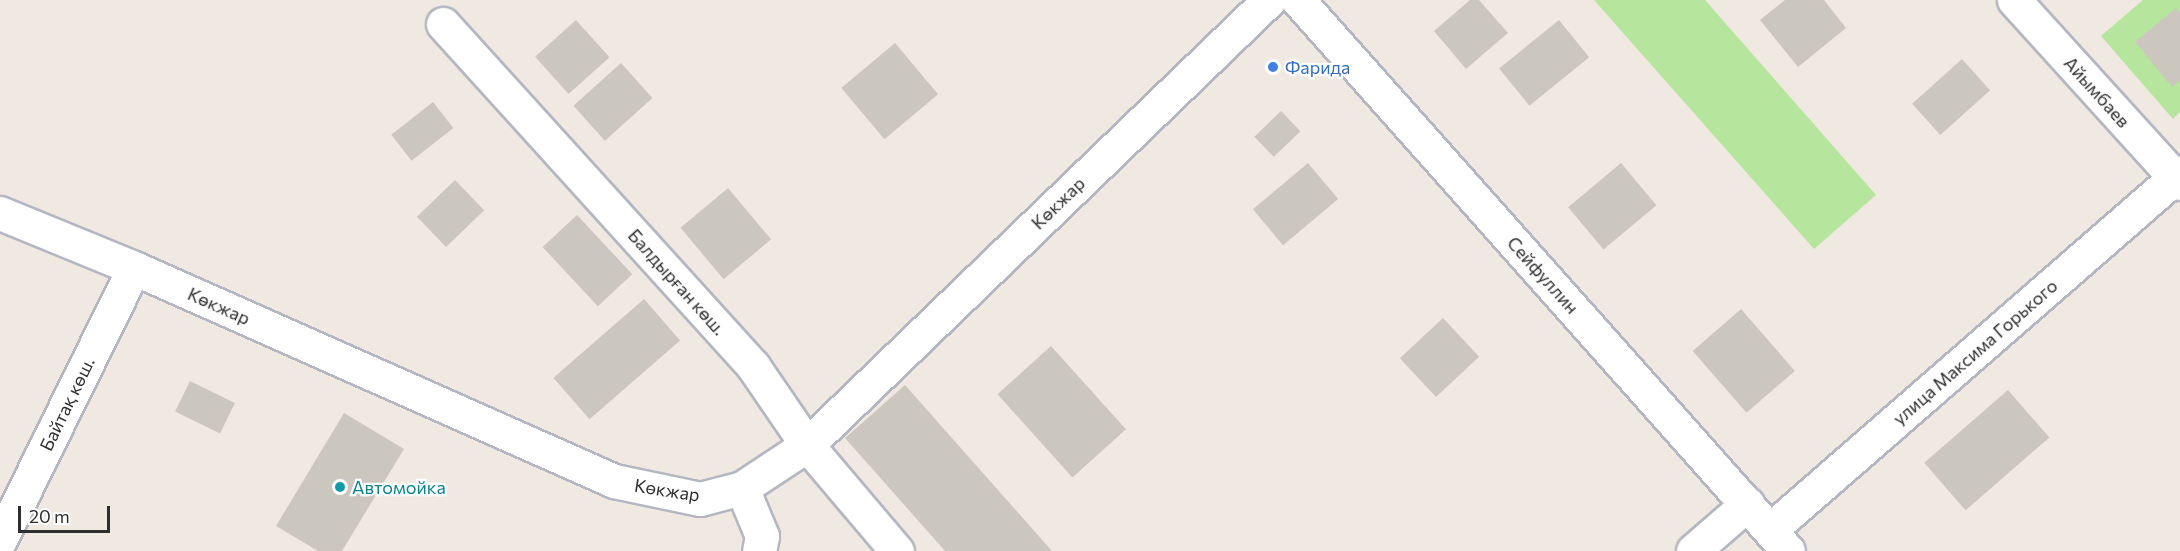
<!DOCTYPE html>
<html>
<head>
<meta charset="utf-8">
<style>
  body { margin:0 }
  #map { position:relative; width:2180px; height:551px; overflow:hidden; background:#efe9e1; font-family:Commissioner,sans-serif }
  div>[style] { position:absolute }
  .green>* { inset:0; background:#b6e59e }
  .building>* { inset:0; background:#cbc7bf; transform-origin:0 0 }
  .roads { filter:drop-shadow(2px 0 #b4b7c1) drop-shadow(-2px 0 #b4b7c1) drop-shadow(0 2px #b4b7c1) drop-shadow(0 -2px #b4b7c1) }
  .minor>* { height:33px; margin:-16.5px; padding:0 16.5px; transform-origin:16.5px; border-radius:16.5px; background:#fff }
  .dots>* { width:16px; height:16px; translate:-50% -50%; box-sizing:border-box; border:3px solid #fff; border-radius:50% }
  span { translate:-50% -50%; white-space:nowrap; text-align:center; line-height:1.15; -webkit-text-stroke:4.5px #fff; paint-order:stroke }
  .shop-label { font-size:18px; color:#366cbe }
  .left { translate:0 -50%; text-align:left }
  .street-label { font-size:18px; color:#2e2e2e }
  .culture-label { font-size:18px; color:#0d838f }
  .scale { position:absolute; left:18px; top:506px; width:92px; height:27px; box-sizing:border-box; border:3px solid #2e2e2e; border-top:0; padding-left:8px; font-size:18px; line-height:21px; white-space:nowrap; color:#2e2e2e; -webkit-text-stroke:4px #fff; paint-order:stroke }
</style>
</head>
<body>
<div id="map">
  <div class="green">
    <div style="clip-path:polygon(1594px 0,1705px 0,1876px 195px,1814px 249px)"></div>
    <div style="clip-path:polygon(2143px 0,2180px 0,2180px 112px,2173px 119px,2101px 36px)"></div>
  </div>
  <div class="building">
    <div style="clip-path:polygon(1470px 0,1479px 0,1508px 33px,1466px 69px,1434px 31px)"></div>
    <div style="clip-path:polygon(1785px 0,1824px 0,1846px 28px,1798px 67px,1760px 20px)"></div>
    <div style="clip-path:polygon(2176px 8px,2180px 13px,2180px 81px,2172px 87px,2135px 42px)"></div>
    <div style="left:576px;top:20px;width:50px;height:55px;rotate:48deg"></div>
    <div style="left:1559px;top:20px;width:48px;height:77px;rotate:51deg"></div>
    <div style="left:895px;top:43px;width:67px;height:70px;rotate:50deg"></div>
    <div style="left:1962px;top:59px;width:42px;height:67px;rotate:48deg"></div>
    <div style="left:621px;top:63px;width:47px;height:64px;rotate:48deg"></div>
    <div style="left:433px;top:102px;width:33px;height:53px;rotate:52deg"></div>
    <div style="left:1281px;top:111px;width:28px;height:37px;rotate:46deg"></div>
    <div style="left:1308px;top:163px;width:47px;height:72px;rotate:50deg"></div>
    <div style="left:1621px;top:163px;width:55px;height:69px;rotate:50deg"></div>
    <div style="left:455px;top:180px;width:42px;height:53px;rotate:46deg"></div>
    <div style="left:728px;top:188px;width:67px;height:62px;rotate:50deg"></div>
    <div style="left:577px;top:215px;width:81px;height:47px;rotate:47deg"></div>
    <div style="left:644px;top:299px;width:55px;height:120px;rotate:49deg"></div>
    <div style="left:1741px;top:309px;width:82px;height:64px;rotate:49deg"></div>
    <div style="left:1443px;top:318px;width:53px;height:59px;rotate:47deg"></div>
    <div style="left:1051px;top:346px;width:112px;height:72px;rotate:48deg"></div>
    <div style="left:190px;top:381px;width:50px;height:34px;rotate:26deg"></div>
    <div style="clip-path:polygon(905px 385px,1052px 551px,945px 551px,845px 438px)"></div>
    <div style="left:2008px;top:390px;width:63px;height:111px;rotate:49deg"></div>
    <div style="clip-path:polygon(344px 413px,404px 449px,342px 551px,318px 551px,276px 526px)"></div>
  </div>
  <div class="roads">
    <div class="minor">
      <div style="left:1298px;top:0;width:737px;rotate:48.35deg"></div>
      <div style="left:2014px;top:0;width:247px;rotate:47.8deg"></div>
      <div style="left:443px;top:24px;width:462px;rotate:47.8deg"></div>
      <div style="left:753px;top:366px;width:96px;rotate:55.6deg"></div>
      <div style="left:807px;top:445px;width:139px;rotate:49.7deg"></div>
      <div style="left:0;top:213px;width:145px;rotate:22.3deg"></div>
      <div style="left:134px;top:268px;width:525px;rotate:23.93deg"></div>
      <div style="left:614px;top:481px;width:88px;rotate:11.8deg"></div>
      <div style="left:700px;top:499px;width:43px;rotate:-14.7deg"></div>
      <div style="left:742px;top:488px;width:78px;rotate:-33.5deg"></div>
      <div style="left:807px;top:445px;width:641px;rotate:-43.93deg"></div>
      <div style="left:742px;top:488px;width:52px;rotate:67.4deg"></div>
      <div style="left:762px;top:536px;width:15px;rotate:101deg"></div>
      <div style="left:1770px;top:530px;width:544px;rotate:-41.05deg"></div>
      <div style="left:0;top:540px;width:303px;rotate:-63.8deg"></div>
      <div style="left:1693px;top:551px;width:72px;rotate:-41deg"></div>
    </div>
  </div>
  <div class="dots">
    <div style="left:1273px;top:67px;background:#3f7fe0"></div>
    <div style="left:340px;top:487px;background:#0f9aa8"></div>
  </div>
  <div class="shop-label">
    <span class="left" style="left:1285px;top:67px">Фарида</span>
  </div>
  <div class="street-label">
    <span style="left:2097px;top:92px;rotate:48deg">Айымбаев</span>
    <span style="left:1058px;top:203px;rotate:-44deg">Көкжар</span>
    <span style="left:1543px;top:275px;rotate:48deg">Сейфуллин</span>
    <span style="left:677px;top:282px;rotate:48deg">Балдырған көш.</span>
    <span style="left:219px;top:306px;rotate:24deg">Көкжар</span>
    <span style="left:1975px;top:352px;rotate:-41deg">улица Максима Горького</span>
    <span style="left:67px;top:404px;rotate:-64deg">Байтақ көш.</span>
    <span style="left:667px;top:490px;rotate:9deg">Көкжар</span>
  </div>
  <div class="culture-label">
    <span class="left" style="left:352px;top:487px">Автомойка</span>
  </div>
  <div class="scale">20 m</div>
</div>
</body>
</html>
